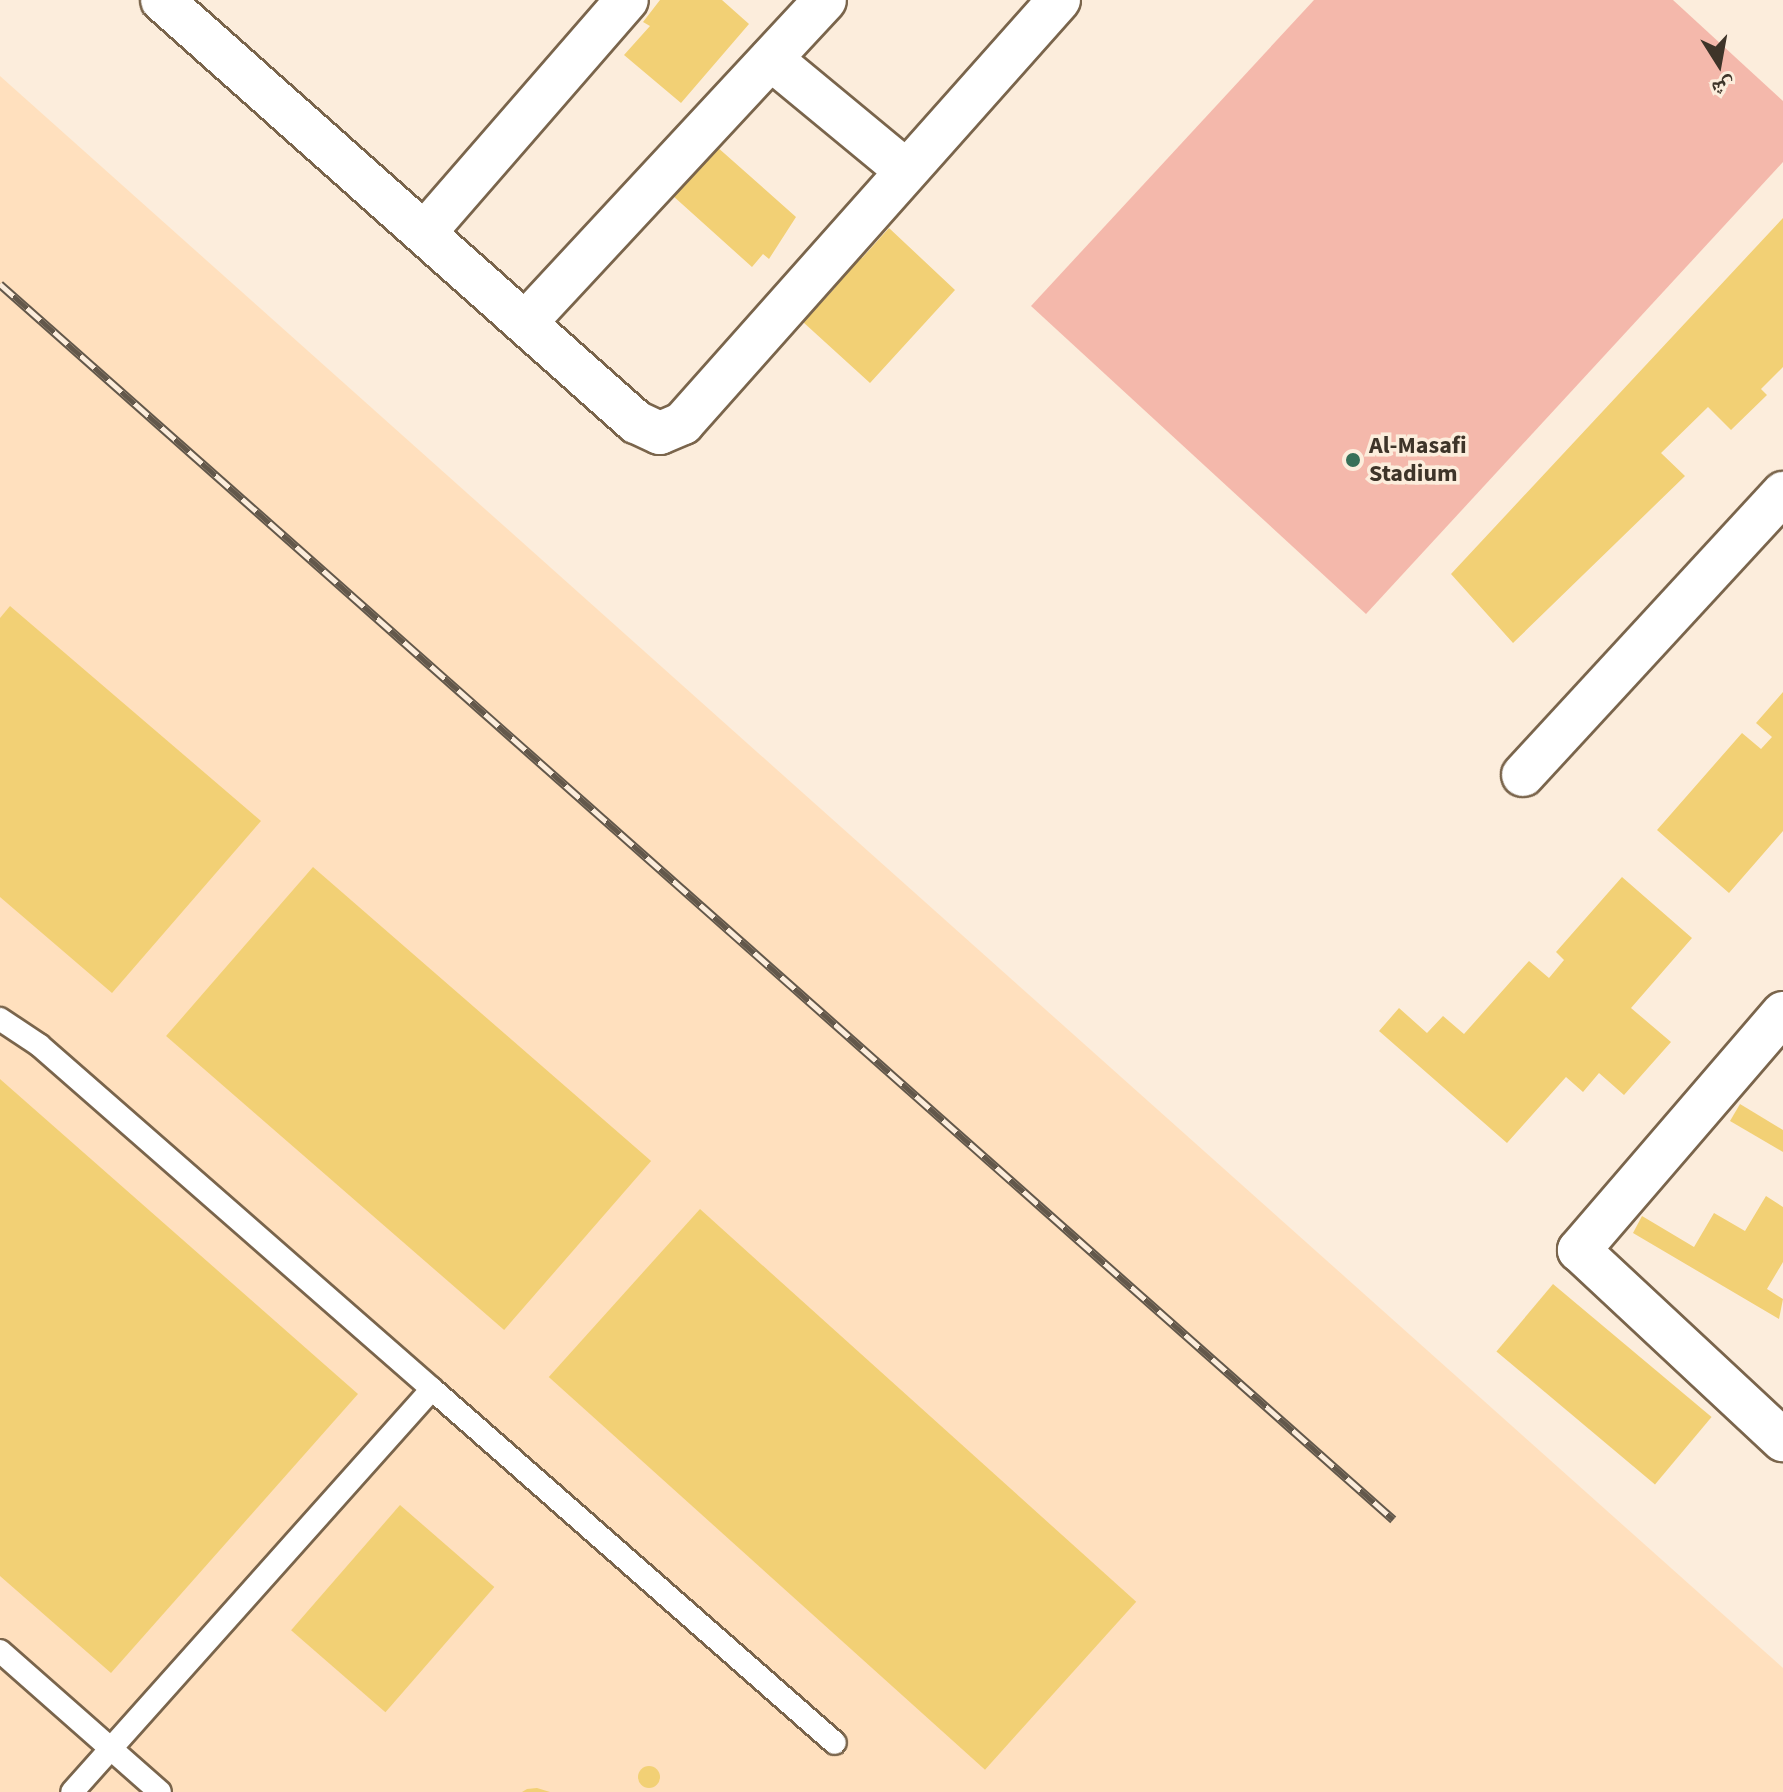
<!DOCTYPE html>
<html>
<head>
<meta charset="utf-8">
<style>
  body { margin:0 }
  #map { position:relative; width:1783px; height:1792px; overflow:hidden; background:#fceddc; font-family:"Source Sans 3","Noto Naskh Arabic",sans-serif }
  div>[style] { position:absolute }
  .built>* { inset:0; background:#ffe0be }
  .green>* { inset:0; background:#f4b8ab }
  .building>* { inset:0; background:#f2d075; transform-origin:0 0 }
  .round { border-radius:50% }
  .roads { filter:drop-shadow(2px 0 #7a654c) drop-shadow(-2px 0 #7a654c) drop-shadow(0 2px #7a654c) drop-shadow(0 -2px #7a654c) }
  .lane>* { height:22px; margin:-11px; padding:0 11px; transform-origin:11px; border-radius:11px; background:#fff }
  .street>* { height:42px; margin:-21px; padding:0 21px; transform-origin:21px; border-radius:21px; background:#fff }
  .rail>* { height:9px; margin-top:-4.5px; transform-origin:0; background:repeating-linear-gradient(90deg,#fceddc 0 18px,#63584b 0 36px); box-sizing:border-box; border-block:2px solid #63584b }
  .dots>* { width:22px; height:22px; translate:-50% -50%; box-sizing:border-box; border:4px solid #fceddc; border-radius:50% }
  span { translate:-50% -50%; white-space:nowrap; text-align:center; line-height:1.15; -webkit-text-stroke:7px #fceddc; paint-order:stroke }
  .poi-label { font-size:24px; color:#3e3429; font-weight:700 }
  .left { translate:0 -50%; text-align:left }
  .north { position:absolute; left:1679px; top:24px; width:80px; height:80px; -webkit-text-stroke:6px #fceddc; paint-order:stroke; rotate:169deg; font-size:22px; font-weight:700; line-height:32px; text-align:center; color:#3e3429 }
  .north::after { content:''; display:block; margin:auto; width:28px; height:36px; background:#3e3429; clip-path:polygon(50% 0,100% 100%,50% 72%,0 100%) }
</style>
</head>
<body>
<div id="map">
  <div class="built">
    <div style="clip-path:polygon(0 76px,1783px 1668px,1783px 1792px,0 1792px)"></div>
  </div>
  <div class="green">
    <div style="clip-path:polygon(1314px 0,1673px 0,1783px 101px,1783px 162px,1366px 614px,1031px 306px)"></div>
  </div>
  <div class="building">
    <div style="clip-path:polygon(660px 0,722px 0,749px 24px,681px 103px,624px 55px,650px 26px,643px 22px)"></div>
    <div style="clip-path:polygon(716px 146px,796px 217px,769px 259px,763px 254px,752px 267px,672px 195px)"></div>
    <div style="clip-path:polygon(1783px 218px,1783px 367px,1761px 389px,1767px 395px,1731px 430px,1708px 407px,1661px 453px,1685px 476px,1513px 643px,1451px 574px)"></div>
    <div style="clip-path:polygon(889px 228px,955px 290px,870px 383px,803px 322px,835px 288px,827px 282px,855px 250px,862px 258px)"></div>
    <div style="clip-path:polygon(10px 606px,261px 821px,112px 993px,0 897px,0 618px)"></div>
    <div style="clip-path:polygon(1783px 692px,1783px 831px,1729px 893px,1657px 830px,1742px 733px,1761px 749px,1772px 737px,1756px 723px)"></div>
    <div style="left:313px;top:867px;width:448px;height:224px;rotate:41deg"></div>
    <div style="clip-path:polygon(1622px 877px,1692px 938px,1631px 1008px,1671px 1042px,1624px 1095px,1599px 1073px,1583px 1092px,1566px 1077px,1507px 1143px,1379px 1031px,1399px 1008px,1427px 1033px,1443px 1016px,1464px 1034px,1529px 961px,1549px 978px,1564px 960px,1556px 952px)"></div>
    <div style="clip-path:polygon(0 1079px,358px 1394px,111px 1673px,0 1576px)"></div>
    <div style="clip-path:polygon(1740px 1104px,1783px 1130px,1783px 1152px,1730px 1121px)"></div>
    <div style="clip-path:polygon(1766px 1196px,1783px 1207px,1783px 1262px,1767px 1289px,1783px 1299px,1779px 1319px,1633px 1233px,1642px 1216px,1694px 1247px,1714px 1213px,1745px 1231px)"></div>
    <div style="left:700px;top:1209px;width:587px;height:226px;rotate:42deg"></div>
    <div style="left:1553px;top:1284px;width:207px;height:88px;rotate:40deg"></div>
    <div style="left:400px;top:1505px;width:125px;height:166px;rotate:41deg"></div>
    <div class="round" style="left:638px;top:1766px;width:22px;height:22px"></div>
    <div style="clip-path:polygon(537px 1788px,550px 1792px,522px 1792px,527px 1789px)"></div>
  </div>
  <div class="roads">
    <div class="lane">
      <div style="left:0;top:1019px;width:47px;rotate:33.7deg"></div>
      <div style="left:39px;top:1045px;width:522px;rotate:41.2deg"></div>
      <div style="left:432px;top:1389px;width:540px;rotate:131.77deg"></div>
      <div style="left:432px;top:1389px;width:536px;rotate:41.3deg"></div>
      <div style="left:0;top:1651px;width:213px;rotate:41.4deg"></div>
    </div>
    <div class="street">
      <div style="left:162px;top:0;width:635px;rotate:41.68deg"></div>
      <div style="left:636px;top:422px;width:26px;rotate:25deg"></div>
      <div style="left:660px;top:433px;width:25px;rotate:-23deg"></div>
      <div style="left:683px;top:423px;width:566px;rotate:-48.37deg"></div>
      <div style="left:771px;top:59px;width:174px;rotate:39.6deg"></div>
      <div style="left:426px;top:231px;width:306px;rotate:-49deg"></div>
      <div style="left:526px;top:322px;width:439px;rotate:-47.1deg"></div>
      <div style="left:1523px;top:775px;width:384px;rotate:-47.3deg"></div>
      <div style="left:1783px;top:1013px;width:313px;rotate:130.7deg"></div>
      <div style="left:1579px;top:1250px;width:279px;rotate:43deg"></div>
    </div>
  </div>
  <div class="rail">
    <div style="left:0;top:284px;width:1862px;rotate:41.56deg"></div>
  </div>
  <div class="dots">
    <div style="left:1353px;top:460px;background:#377058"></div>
  </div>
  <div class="poi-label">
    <span class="left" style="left:1369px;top:460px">Al-Masafi<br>Stadium</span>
  </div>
  <div class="north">ش</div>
</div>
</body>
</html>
